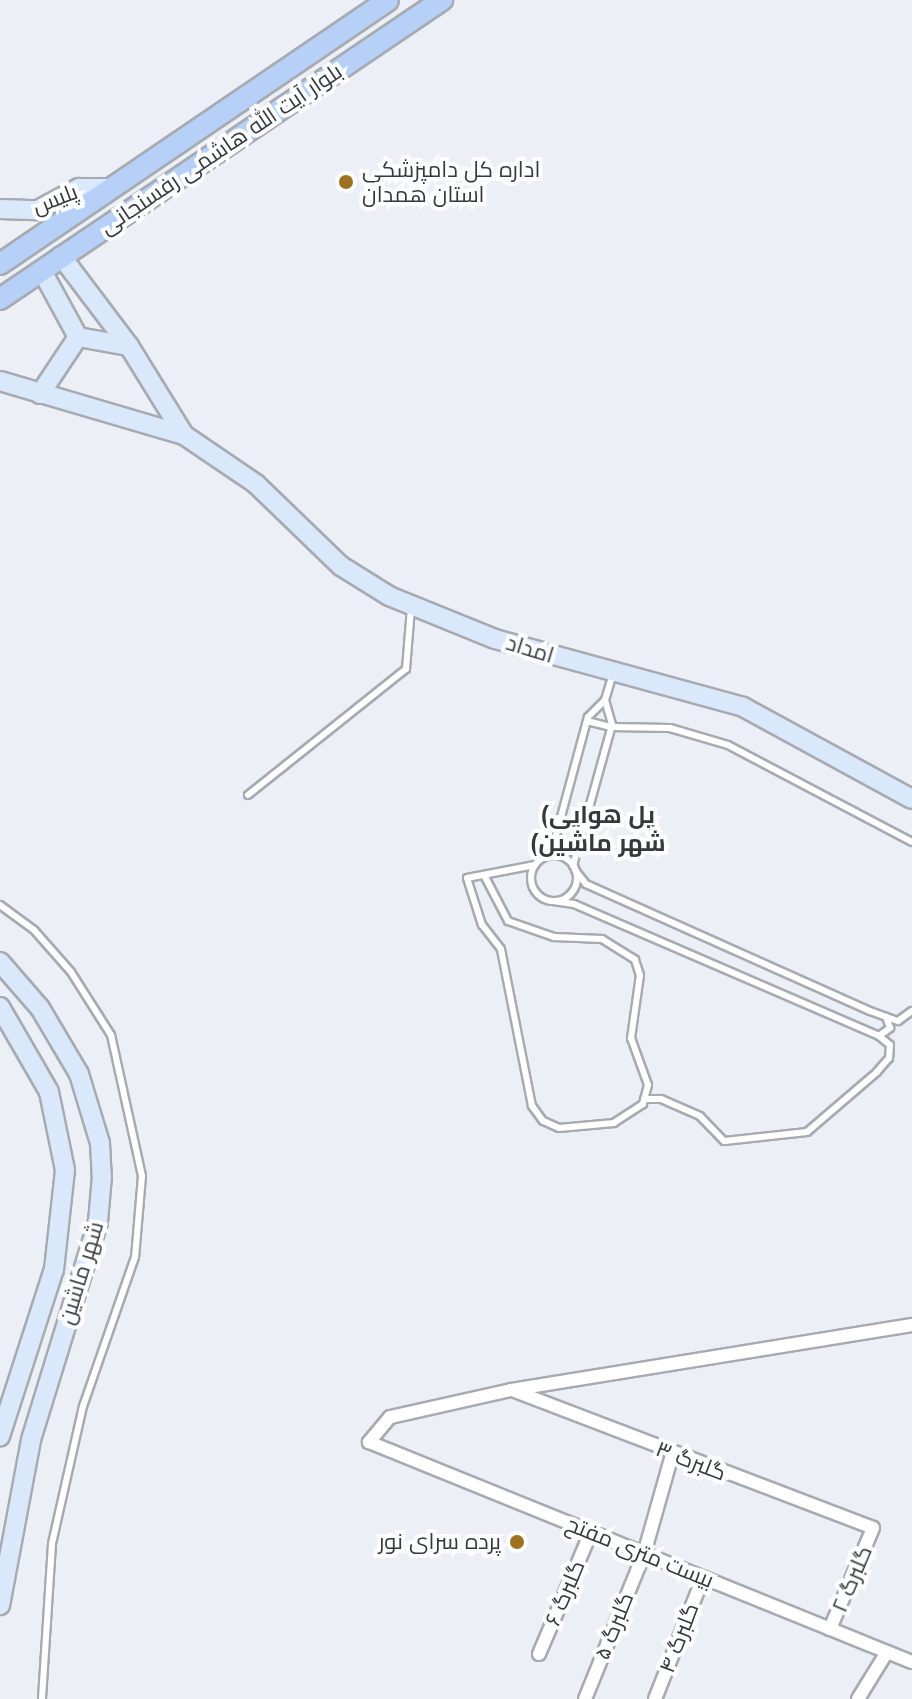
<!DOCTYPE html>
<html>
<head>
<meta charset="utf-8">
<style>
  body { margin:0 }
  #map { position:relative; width:912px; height:1699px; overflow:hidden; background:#ecf0f6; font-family:Helvetica,Cairo,sans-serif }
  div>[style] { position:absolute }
  .roads { filter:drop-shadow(2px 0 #a7abb1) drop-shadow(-2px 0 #a7abb1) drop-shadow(0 2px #a7abb1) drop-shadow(0 -2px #a7abb1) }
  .lane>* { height:6px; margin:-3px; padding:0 3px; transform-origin:3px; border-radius:3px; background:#fff }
  .lane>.ring { margin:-3px; padding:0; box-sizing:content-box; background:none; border:6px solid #fff; border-radius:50% }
  .street>* { height:12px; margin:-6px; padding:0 6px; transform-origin:6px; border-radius:6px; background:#fff }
  .secondary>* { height:18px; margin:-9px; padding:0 9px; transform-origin:9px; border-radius:9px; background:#dae8fb }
  .primary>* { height:20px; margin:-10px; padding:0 10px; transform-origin:10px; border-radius:10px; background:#b6d0f7 }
  .dots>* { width:22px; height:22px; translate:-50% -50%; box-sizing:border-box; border:4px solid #fcfdfe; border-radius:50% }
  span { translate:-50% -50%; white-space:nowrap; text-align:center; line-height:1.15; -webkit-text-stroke:8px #fcfdfe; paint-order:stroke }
  .street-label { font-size:22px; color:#36383a }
  .poi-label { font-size:22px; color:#36383a }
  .left { translate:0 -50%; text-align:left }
  .right { translate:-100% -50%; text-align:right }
  .neighbourhood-label { font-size:24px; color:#36383a; font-weight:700 }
</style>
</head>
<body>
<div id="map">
  <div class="roads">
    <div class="lane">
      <div style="left:605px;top:700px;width:27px;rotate:-73deg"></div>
      <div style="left:587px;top:721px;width:25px;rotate:14deg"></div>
      <div style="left:611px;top:727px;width:59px;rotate:1deg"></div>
      <div style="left:670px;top:728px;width:60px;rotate:16.3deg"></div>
      <div style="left:728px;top:745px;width:208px;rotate:27.8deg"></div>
      <div style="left:248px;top:795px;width:202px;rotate:-38.6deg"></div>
      <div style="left:406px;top:669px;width:61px;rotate:-85.3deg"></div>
      <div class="ring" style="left:531px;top:855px;width:40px;height:40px"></div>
      <div style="left:546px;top:856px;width:19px;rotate:-62deg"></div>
      <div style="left:555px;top:839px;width:126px;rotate:-74.9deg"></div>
      <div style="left:588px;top:717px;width:24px;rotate:-45deg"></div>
      <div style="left:605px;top:700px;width:26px;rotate:74deg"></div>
      <div style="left:612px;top:725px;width:146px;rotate:105.5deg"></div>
      <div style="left:575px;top:870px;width:18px;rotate:52deg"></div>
      <div style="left:586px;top:884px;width:311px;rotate:24.1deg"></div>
      <div style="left:870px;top:1011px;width:30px;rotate:20deg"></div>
      <div style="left:898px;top:1021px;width:17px;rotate:-36deg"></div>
      <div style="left:484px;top:875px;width:52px;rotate:62.4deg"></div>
      <div style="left:508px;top:921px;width:49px;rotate:19.2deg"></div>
      <div style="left:554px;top:937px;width:48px;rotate:2.4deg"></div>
      <div style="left:602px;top:939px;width:39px;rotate:32deg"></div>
      <div style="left:635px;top:960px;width:16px;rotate:72deg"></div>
      <div style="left:640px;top:975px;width:64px;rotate:98.1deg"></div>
      <div style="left:631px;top:1038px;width:50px;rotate:70.1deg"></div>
      <div style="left:648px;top:1085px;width:20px;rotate:105deg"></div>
      <div style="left:643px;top:1104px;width:35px;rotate:147deg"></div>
      <div style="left:614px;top:1123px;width:55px;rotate:174.8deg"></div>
      <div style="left:559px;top:1128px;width:17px;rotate:-156deg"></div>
      <div style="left:543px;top:1121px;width:19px;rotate:-126deg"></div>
      <div style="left:532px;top:1106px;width:160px;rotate:-101.2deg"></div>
      <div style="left:501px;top:949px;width:31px;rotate:-128deg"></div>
      <div style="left:482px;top:925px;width:49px;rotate:-107.7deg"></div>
      <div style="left:467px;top:878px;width:69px;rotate:-10.8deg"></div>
      <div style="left:553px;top:901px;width:21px;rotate:8deg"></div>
      <div style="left:574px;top:904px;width:332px;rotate:23.4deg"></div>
      <div style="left:879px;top:1036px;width:14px;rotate:39deg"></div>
      <div style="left:890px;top:1045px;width:13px;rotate:94deg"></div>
      <div style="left:889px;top:1058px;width:18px;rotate:131deg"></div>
      <div style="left:877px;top:1072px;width:92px;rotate:139.4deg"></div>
      <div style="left:807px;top:1132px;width:83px;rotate:173.8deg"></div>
      <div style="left:724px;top:1141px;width:35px;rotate:-134deg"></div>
      <div style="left:700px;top:1116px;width:43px;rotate:-156.4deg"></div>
      <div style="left:661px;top:1099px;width:17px;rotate:180deg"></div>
      <div style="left:0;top:905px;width:42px;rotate:36.3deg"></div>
      <div style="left:34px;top:930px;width:56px;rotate:48.6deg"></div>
      <div style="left:71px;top:972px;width:75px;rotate:57.6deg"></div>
      <div style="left:111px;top:1035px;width:144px;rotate:77.6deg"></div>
      <div style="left:142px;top:1176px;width:81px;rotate:94.9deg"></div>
      <div style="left:135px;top:1257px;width:158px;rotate:109.2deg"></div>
      <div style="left:83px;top:1406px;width:141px;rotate:102.7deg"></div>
      <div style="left:52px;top:1544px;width:155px;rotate:93.7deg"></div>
      <div style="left:879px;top:1036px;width:14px;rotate:-36deg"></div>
      <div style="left:890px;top:1028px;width:12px;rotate:-110deg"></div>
    </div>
    <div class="street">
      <div style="left:912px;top:1325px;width:406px;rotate:170.8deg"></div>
      <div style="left:511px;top:1390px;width:124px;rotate:167.4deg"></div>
      <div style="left:390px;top:1417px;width:33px;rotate:130deg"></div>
      <div style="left:369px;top:1442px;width:586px;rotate:22.06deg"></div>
      <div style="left:512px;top:1390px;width:386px;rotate:20.9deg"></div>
      <div style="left:873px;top:1528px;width:110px;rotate:113.1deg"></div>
      <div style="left:539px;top:1654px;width:133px;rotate:-66.9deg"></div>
      <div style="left:585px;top:1699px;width:157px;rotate:-67.9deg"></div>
      <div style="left:644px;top:1554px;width:103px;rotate:-74.2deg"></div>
      <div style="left:655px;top:1699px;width:130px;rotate:-68.4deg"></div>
      <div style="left:858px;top:1699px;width:55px;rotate:-58.3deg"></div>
    </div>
    <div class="secondary">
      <div style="left:0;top:209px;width:38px;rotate:2deg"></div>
      <div style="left:38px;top:210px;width:47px;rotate:-28.2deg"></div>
      <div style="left:79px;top:188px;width:31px"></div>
      <div style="left:61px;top:256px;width:113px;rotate:52.9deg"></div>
      <div style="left:129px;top:346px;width:105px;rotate:58.3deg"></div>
      <div style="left:42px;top:271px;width:75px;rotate:61.4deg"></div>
      <div style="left:0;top:381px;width:192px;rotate:16.4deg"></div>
      <div style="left:184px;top:435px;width:87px;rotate:34.2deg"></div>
      <div style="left:256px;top:484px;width:118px;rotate:44deg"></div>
      <div style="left:341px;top:566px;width:57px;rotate:32deg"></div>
      <div style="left:389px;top:596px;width:114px;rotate:22.1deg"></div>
      <div style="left:495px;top:639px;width:257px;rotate:15.3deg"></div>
      <div style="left:743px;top:707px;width:192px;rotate:28.6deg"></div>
      <div style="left:40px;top:394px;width:69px;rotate:-56.3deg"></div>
      <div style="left:78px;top:337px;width:52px;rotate:10deg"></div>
      <div style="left:0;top:962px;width:61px;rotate:49deg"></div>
      <div style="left:40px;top:1008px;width:77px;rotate:59.4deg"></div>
      <div style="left:79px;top:1074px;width:72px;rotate:73.1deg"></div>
      <div style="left:100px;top:1143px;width:33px;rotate:87deg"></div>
      <div style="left:102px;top:1176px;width:46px;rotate:95deg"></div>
      <div style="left:98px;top:1222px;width:228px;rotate:107.1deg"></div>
      <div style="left:31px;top:1440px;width:168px;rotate:100.6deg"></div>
      <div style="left:0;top:1007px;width:98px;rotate:60deg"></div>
      <div style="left:49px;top:1092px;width:80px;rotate:78.4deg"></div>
      <div style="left:65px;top:1170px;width:100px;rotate:96.3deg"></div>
      <div style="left:54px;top:1269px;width:176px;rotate:107.9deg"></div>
    </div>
    <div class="primary">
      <div style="left:0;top:264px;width:469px;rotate:-34.2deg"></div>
      <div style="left:0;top:299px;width:534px;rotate:-34.08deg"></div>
    </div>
  </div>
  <div class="dots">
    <div style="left:346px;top:182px;background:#9e7122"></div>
    <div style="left:517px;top:1542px;background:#9e7122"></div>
  </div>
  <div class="street-label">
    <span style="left:221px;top:149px;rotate:-34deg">بلوار آیت الله هاشمی رفسنجانی</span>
    <span style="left:55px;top:199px;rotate:-21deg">پلیس</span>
    <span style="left:530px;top:649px;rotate:17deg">امداد</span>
    <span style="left:81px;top:1273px;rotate:-73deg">شهر ماشین</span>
    <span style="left:691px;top:1461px;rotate:21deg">گلبرگ ۳</span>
    <span style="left:640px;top:1552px;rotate:22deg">بیست متری مفتح</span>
    <span style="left:852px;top:1579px;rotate:-67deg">گلبرگ ۲</span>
    <span style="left:565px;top:1593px;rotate:-67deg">گلبرگ ۶</span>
    <span style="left:614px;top:1626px;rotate:-68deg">گلبرگ ۵</span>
    <span style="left:679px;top:1638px;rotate:-69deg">گلبرگ ۴</span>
  </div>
  <div class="poi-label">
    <span class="left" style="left:362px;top:182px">اداره کل دامپزشکی<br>استان همدان</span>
    <span class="right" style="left:501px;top:1542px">پرده سرای نور</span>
  </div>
  <div class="neighbourhood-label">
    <span style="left:598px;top:829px">(پل هوایی<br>(شهر ماشین</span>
  </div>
</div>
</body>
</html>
